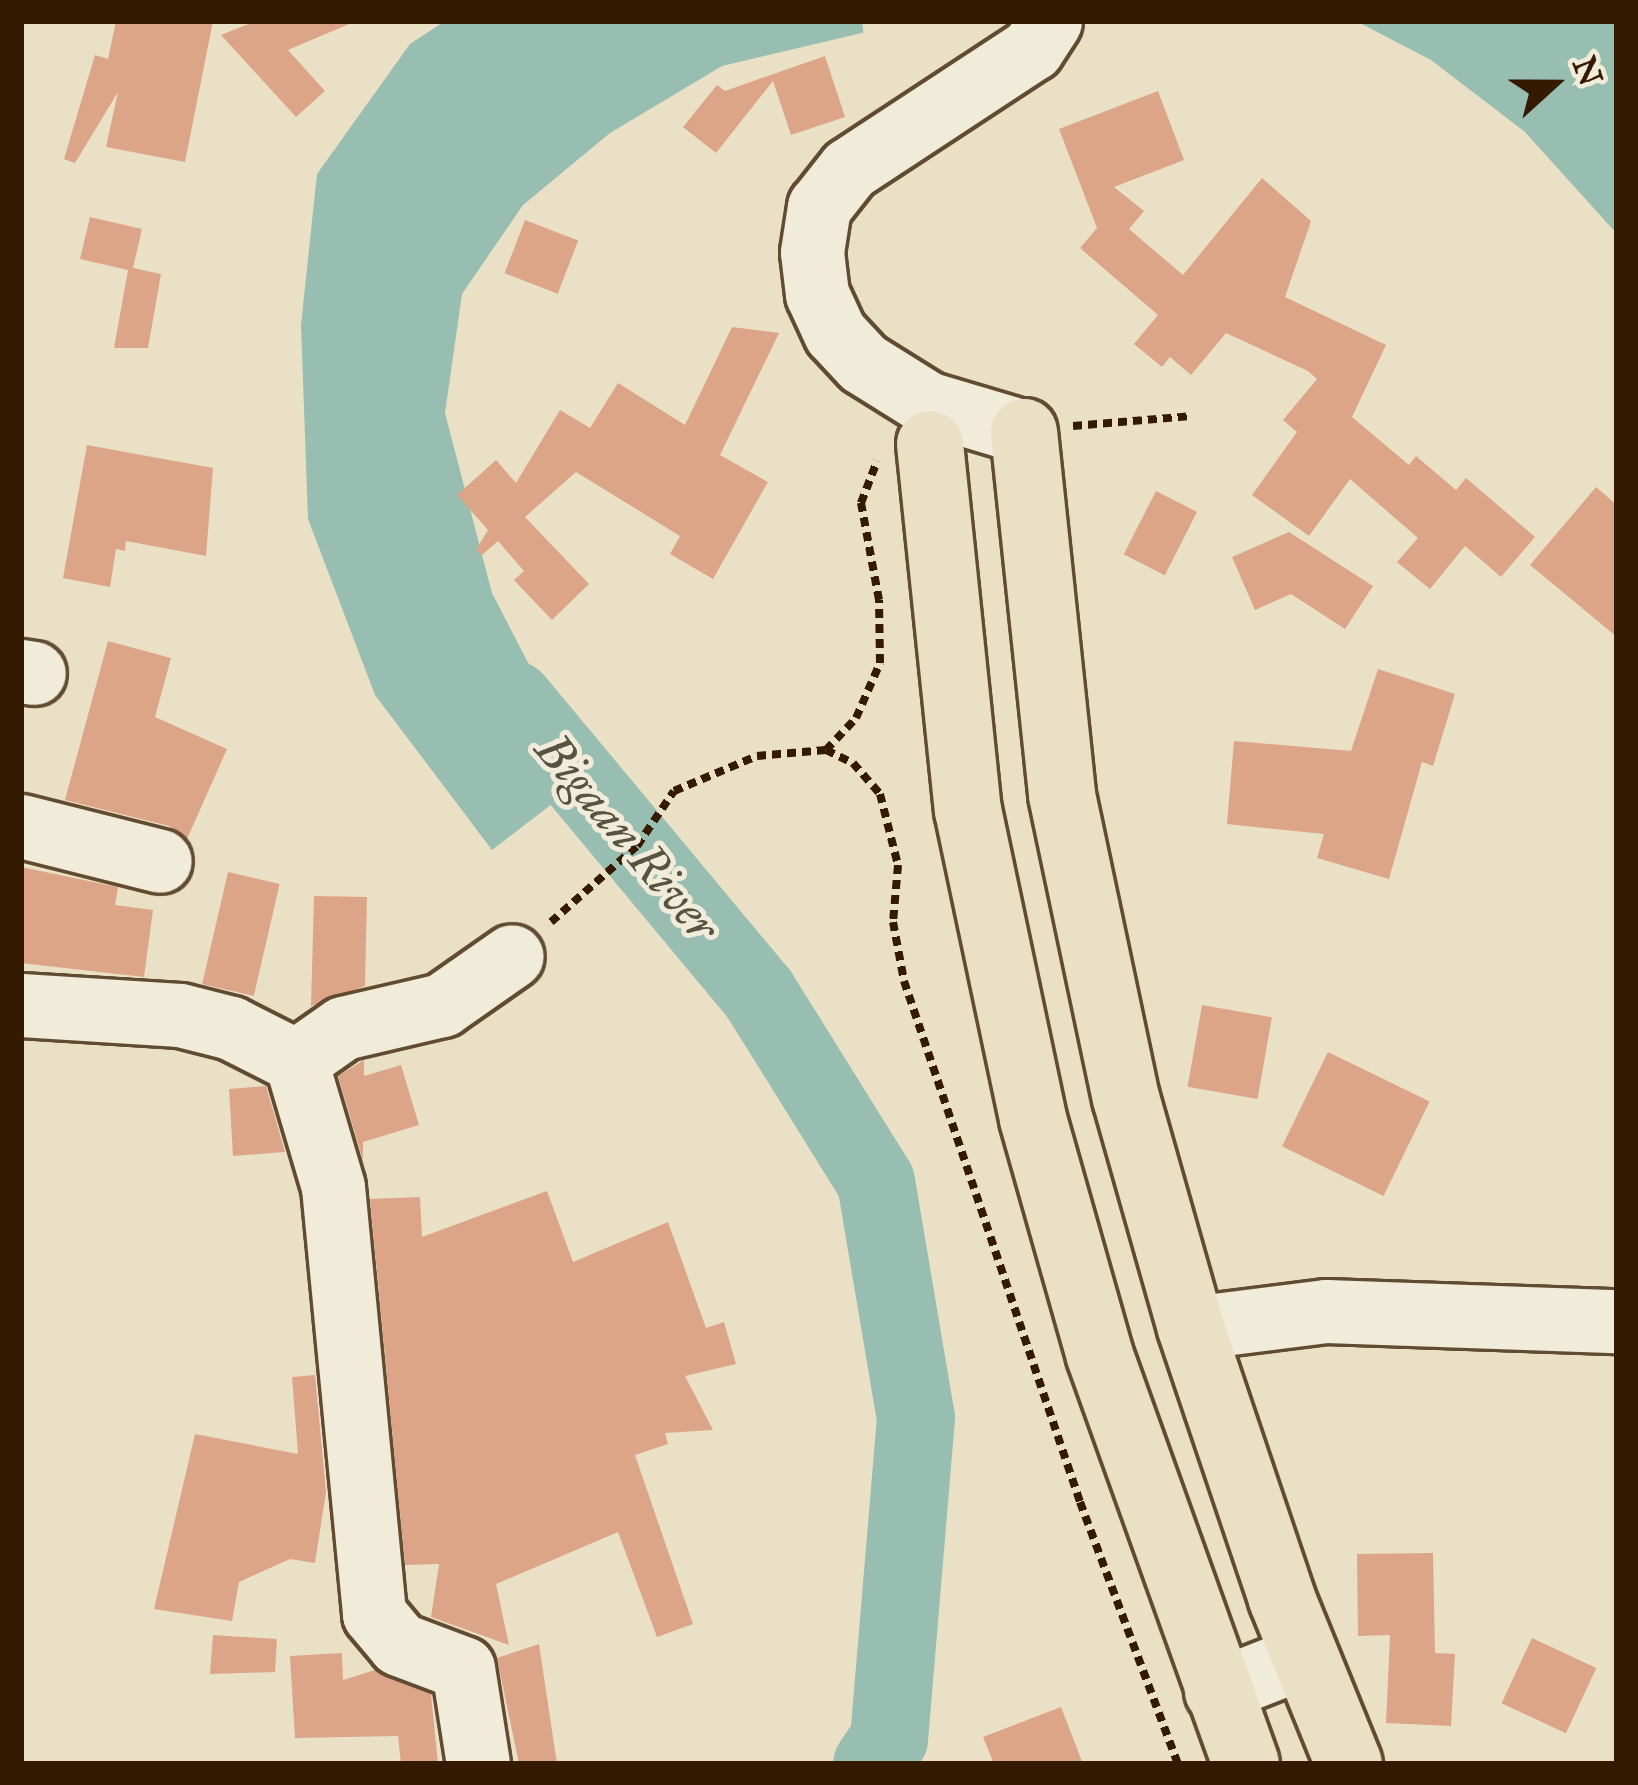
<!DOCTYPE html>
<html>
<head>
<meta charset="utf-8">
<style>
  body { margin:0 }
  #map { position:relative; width:1638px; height:1785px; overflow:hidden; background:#eae0c6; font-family:"IM FELL Great Primer",serif }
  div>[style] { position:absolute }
  .water>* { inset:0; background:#98bdb1 }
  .pier>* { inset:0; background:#eae0c6 }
  .river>* { height:78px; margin:-39px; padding:0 39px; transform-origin:39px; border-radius:39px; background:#98bdb1 }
  .building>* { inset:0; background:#dda588; transform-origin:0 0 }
  .path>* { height:8px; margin-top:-4px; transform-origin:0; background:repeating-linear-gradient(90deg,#331a01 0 9px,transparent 0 15px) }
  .roads { filter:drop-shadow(3px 0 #614c32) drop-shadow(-3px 0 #614c32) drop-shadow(0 3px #614c32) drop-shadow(0 -3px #614c32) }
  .minor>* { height:63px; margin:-31.5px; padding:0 31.5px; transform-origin:31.5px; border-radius:31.5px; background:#f1ebda }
  .major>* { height:66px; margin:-33px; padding:0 33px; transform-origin:33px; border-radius:33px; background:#eae0c6 }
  span { translate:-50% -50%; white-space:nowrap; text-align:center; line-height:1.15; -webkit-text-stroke:10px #f1ebda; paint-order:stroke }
  .water-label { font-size:48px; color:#56533f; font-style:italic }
  .frame { position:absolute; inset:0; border:24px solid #331a01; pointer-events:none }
  .north { position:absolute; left:1494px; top:24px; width:120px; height:120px; -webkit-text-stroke:9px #f1ebda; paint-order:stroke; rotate:69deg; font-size:33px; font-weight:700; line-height:48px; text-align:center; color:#331a01 }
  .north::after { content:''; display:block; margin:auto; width:42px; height:54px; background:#331a01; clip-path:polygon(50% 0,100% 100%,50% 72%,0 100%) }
</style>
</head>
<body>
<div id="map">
  <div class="water">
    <div style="clip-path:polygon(445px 21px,913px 21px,722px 66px,610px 133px,523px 205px,462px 294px,445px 413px,492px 593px,587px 777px,492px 850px,375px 695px,308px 519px,301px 325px,317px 174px,410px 44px)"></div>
    <div style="clip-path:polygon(1356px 21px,1617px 21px,1617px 234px,1525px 132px,1431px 60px)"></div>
  </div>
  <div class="pier">
    <div style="clip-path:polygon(862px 21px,919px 21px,864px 39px)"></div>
  </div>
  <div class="river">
    <div style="left:514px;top:700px;width:383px;rotate:50.2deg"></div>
    <div style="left:759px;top:994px;width:221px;rotate:58.1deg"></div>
    <div style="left:876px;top:1182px;width:239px;rotate:80.4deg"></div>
    <div style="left:916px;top:1418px;width:322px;rotate:94.8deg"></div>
    <div style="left:889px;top:1739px;width:30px;rotate:124deg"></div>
  </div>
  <div class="building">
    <div style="clip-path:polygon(116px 21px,213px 21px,185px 162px,106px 147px,118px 92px,75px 163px,64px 159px,95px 55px,108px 59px)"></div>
    <div style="clip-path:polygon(256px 21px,356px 21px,288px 50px,325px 91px,296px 117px,221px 35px)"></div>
    <div style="clip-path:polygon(825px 56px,845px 117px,791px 135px,773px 81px,716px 153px,683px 127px,717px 85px,725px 91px)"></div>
    <div style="clip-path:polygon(1158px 91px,1184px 160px,1114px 187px,1144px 211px,1129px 229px,1183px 275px,1262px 178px,1311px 221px,1285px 297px,1386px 345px,1352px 417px,1409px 465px,1416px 456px,1456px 490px,1466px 478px,1535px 537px,1501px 577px,1465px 546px,1430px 589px,1397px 562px,1418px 538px,1350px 479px,1309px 536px,1252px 495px,1297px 432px,1283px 420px,1317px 379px,1308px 371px,1226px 333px,1191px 375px,1170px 357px,1162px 367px,1134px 344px,1158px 315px,1080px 248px,1097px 228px,1059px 129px)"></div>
    <div style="clip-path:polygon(90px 217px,142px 229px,133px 268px,161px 274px,148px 348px,114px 348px,128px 270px,80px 259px)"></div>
    <div style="left:525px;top:220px;width:57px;height:57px;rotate:21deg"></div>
    <div style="clip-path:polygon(732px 327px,779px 333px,720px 455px,768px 482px,713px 579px,670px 554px,680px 536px,576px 472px,525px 517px,589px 584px,552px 620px,514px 580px,524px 571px,498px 541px,482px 555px,476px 550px,488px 530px,457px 495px,496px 460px,516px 483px,560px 410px,590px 428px,618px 383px,685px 425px)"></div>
    <div style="clip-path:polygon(87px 445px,213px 468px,206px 556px,126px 541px,125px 551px,116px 549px,110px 587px,63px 578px)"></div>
    <div style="clip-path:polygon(1596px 487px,1617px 505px,1617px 637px,1530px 565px)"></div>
    <div style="left:1156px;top:491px;width:46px;height:71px;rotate:27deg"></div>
    <div style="clip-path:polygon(1289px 532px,1373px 586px,1345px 629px,1291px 594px,1255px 610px,1232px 557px)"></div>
    <div style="clip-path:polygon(108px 641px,171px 658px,155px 717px,227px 749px,187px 839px,169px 826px,65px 800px)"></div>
    <div style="clip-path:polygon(1378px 669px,1455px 694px,1433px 766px,1422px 762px,1389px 879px,1317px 858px,1324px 834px,1227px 824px,1234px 741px,1351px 751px)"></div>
    <div style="clip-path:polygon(21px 867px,118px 887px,115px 905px,153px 910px,144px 977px,21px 963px)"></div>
    <div style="left:228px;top:872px;width:53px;height:115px;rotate:13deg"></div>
    <div style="clip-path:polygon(314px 896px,367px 897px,365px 986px,311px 1006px)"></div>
    <div style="left:1202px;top:1005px;width:71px;height:83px;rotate:10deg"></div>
    <div style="left:1328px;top:1052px;width:113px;height:105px;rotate:26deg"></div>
    <div style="clip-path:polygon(364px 1060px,364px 1076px,401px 1065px,419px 1125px,363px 1142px,363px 1160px,338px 1076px)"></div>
    <div style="clip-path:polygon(266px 1086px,285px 1152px,233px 1156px,229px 1089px)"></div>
    <div style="clip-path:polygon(547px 1191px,573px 1262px,668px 1222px,706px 1328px,724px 1322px,736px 1364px,685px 1376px,713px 1430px,665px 1433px,668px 1444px,635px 1455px,693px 1624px,657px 1637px,618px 1532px,496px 1584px,509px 1645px,431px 1617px,439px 1564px,405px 1565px,370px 1199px,420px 1197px,422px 1237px)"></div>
    <div style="clip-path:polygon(315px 1375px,326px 1492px,315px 1563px,290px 1559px,239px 1582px,232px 1621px,154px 1609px,195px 1434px,298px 1454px,292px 1377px)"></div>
    <div style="clip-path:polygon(1433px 1553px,1435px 1653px,1455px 1654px,1451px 1726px,1386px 1723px,1390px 1635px,1358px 1636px,1357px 1554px)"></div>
    <div style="clip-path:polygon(213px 1635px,277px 1639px,275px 1672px,210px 1674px)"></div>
    <div style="left:1532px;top:1638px;width:71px;height:72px;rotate:25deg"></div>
    <div style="clip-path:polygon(539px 1644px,557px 1764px,519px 1764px,497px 1658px)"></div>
    <div style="clip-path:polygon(342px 1653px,343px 1680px,375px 1670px,431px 1694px,438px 1764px,401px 1764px,398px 1736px,295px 1738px,290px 1656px)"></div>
    <div style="clip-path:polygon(1061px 1707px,1083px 1764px,994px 1764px,983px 1737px)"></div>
  </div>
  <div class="path">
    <div style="left:1073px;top:426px;width:118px;rotate:-4.8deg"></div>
    <div style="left:826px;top:750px;width:44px;rotate:-46.8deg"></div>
    <div style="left:856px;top:718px;width:60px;rotate:-66.4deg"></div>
    <div style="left:880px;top:663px;width:63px;rotate:-90.9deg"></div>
    <div style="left:879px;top:600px;width:99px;rotate:-100.5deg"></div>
    <div style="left:861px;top:503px;width:45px;rotate:-69.1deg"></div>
    <div style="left:551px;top:922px;width:115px;rotate:-41.5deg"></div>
    <div style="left:637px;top:846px;width:66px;rotate:-56.1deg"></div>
    <div style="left:674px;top:791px;width:90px;rotate:-22.9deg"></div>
    <div style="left:757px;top:756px;width:69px;rotate:-5deg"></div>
    <div style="left:826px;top:750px;width:30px;rotate:26deg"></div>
    <div style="left:853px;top:763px;width:41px;rotate:48.9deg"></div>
    <div style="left:880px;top:794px;width:73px;rotate:75.8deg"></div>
    <div style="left:898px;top:865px;width:57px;rotate:95deg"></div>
    <div style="left:893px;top:922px;width:60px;rotate:79.4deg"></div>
    <div style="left:904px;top:981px;width:550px;rotate:71.33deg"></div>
    <div style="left:1080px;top:1502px;width:280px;rotate:69.5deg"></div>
  </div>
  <div class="roads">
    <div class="minor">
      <div style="left:1024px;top:432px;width:101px;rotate:-163.4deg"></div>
      <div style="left:927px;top:403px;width:75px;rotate:-148deg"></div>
      <div style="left:863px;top:363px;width:41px;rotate:-133deg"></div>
      <div style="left:835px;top:333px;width:43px;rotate:-114.8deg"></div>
      <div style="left:817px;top:294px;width:42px;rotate:-96.8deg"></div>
      <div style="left:812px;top:252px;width:46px;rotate:-81.2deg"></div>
      <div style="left:819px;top:207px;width:48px;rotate:-51.7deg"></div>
      <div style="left:849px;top:169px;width:219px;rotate:-33.3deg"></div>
      <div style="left:1032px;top:49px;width:33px;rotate:-57deg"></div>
      <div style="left:21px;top:671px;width:13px;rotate:9deg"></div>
      <div style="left:21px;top:826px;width:143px;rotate:14.1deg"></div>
      <div style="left:21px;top:1005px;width:159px;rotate:3.6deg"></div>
      <div style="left:180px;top:1015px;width:53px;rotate:14.3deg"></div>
      <div style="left:231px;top:1028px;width:73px;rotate:26.9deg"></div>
      <div style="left:296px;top:1061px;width:131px;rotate:73.6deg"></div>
      <div style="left:333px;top:1187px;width:429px;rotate:84.5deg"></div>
      <div style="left:374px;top:1614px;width:39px;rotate:50deg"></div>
      <div style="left:399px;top:1644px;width:68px;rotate:20.6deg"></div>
      <div style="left:463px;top:1668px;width:97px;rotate:81.1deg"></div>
      <div style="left:296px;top:1061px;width:57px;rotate:-35.1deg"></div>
      <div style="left:343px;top:1028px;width:102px;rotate:-13.1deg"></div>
      <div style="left:442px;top:1005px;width:85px;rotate:-35deg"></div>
      <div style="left:1191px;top:1328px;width:136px;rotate:-7.2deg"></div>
      <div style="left:1326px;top:1311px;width:291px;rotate:2deg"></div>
      <div style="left:1216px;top:1691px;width:96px;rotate:-21.5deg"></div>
    </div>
    <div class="major">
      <div style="left:1024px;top:432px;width:365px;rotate:84deg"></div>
      <div style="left:1062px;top:795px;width:310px;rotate:78.1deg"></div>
      <div style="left:1126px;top:1098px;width:239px;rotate:74.2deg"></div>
      <div style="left:1191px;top:1328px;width:286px;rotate:71.4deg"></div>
      <div style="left:1282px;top:1599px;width:178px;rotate:67.9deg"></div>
      <div style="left:930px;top:444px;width:368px;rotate:84.1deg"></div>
      <div style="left:968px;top:810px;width:316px;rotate:78.1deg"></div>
      <div style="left:1033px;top:1119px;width:246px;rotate:74.2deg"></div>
      <div style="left:1100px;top:1356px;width:433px;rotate:70.3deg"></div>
    </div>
  </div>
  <div class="water-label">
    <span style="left:628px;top:837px;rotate:50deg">Bigaan River</span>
  </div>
  <div class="frame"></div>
  <div class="north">N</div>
</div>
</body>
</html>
